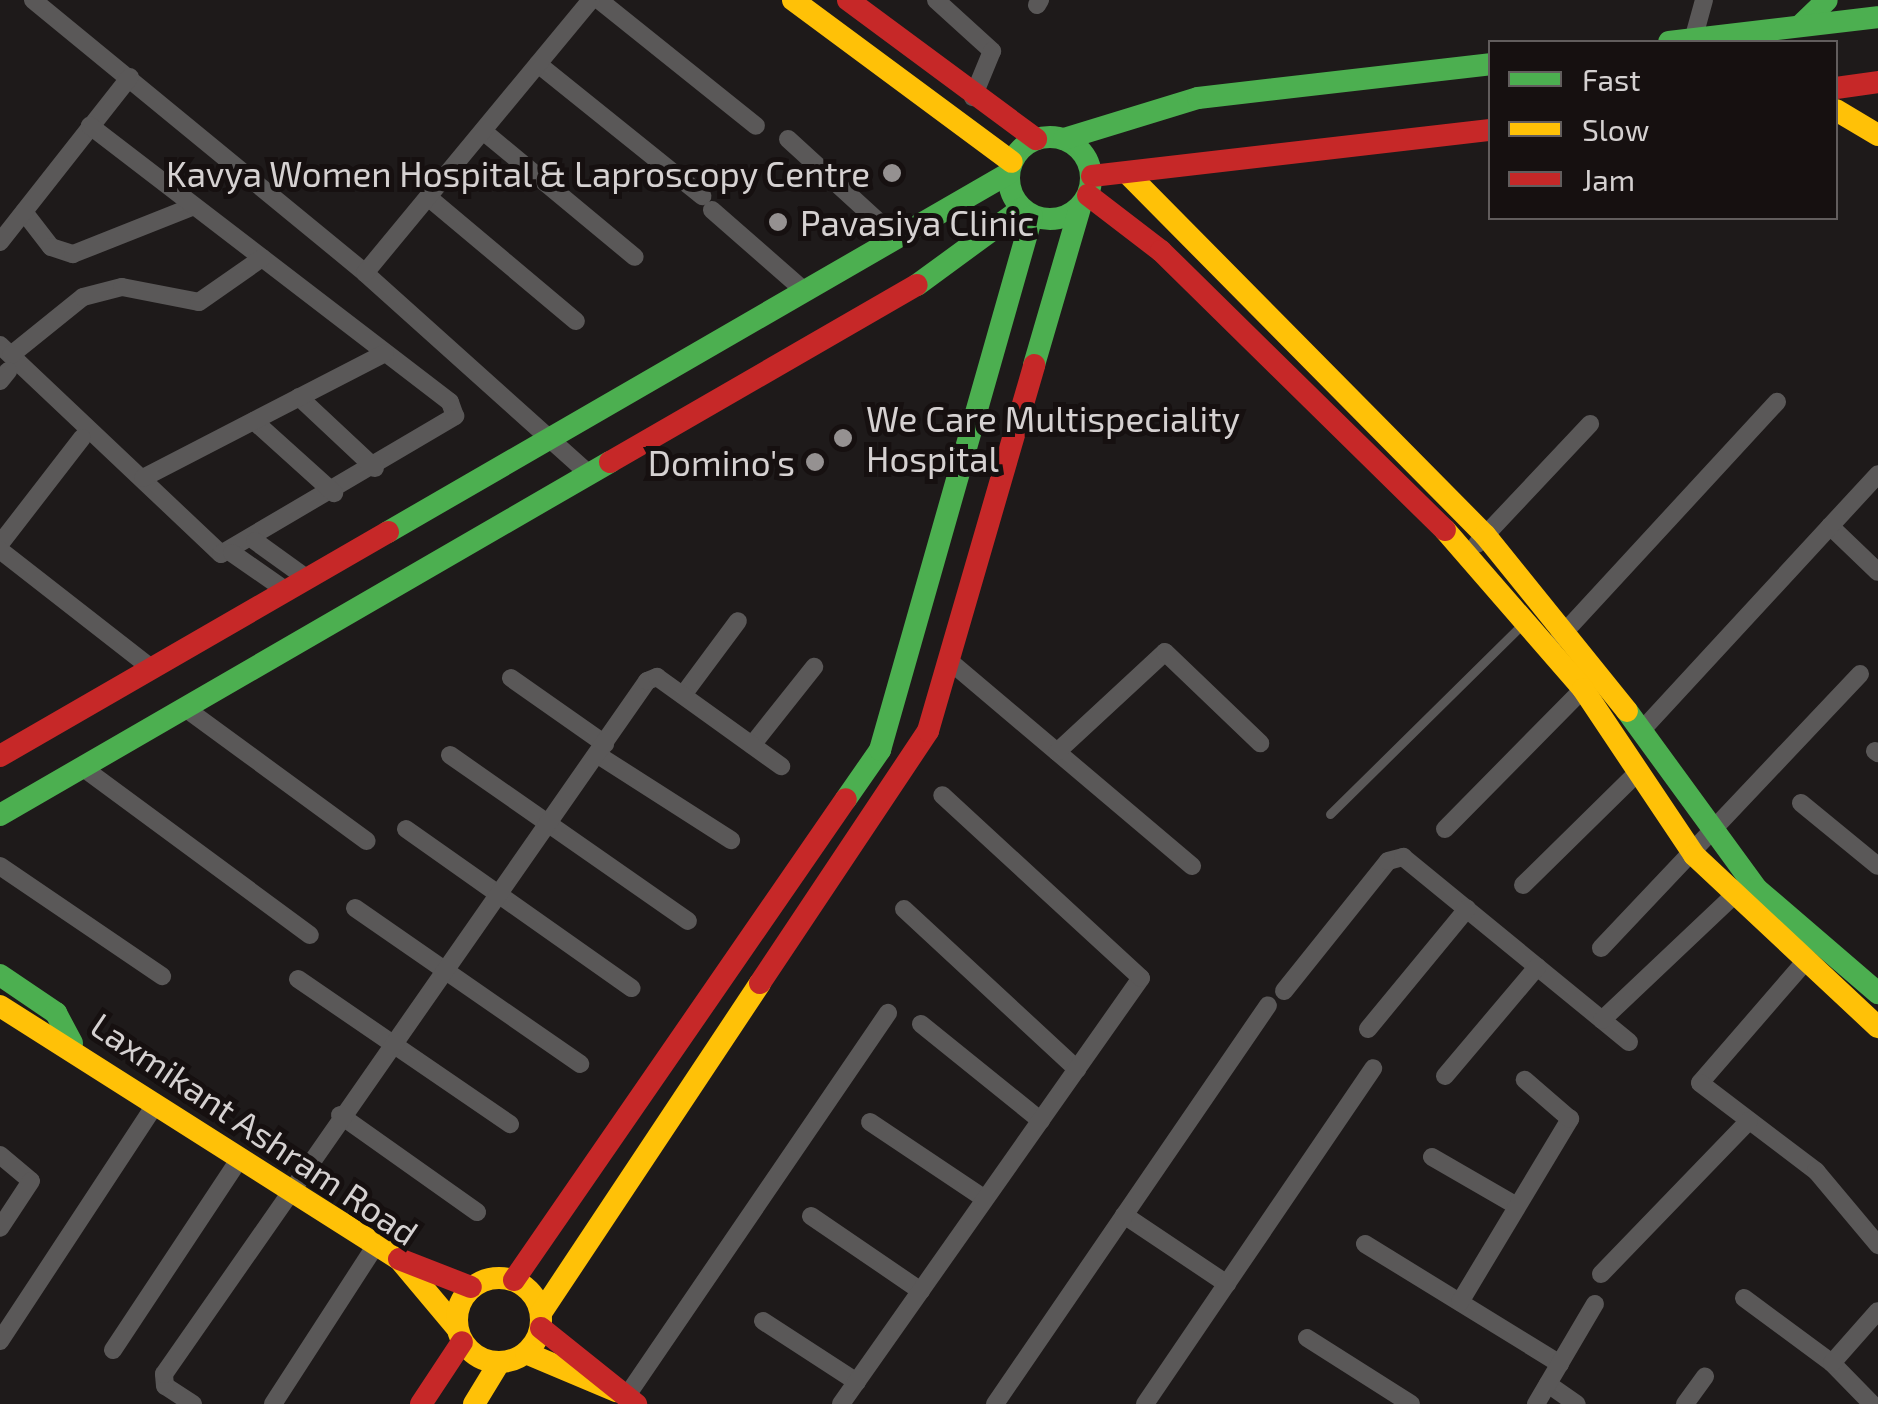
<!DOCTYPE html>
<html>
<head>
<meta charset="utf-8">
<style>
  body { margin:0 }
  #map { position:relative; width:1878px; height:1404px; overflow:hidden; background:#1e1a1a; font-family:"Exo 2",sans-serif }
  div>[style] { position:absolute }
  .lane>* { height:9px; margin:-4.5px; padding:0 4.5px; transform-origin:4.5px; border-radius:4.5px; background:#5a5858 }
  .street>* { height:18px; margin:-9px; padding:0 9px; transform-origin:9px; border-radius:9px; background:#5a5858 }
  .fast>* { height:22px; margin:-11px; padding:0 11px; transform-origin:11px; border-radius:11px; background:#4caf50 }
  .fast>.ring { margin:-11px; padding:0; box-sizing:content-box; background:none; border:22px solid #4caf50; border-radius:50% }
  .slow>* { height:22px; margin:-11px; padding:0 11px; transform-origin:11px; border-radius:11px; background:#ffc107 }
  .slow>.ring { margin:-11px; padding:0; box-sizing:content-box; background:none; border:22px solid #ffc107; border-radius:50% }
  .jam>* { height:22px; margin:-11px; padding:0 11px; transform-origin:11px; border-radius:11px; background:#c62828 }
  .dots>* { width:28px; height:28px; translate:-50% -50%; box-sizing:border-box; border:5px solid #161010; border-radius:50% }
  span { translate:-50% -50%; white-space:nowrap; text-align:center; line-height:1.15; -webkit-text-stroke:10px #161010; paint-order:stroke }
  .poi-label { font-size:35px; color:#d5d1d1 }
  .right { translate:-100% -50%; text-align:right }
  .left { translate:0 -50%; text-align:left }
  .street-label { font-size:35px; color:#d5d1d1 }
  .legend { position:absolute; left:1488px; top:40px; width:350px; height:180px; box-sizing:border-box; background:#161010; border:2px solid #625d5d; margin:0; padding:12px 18px; list-style:none; font-size:30px; color:#d5d1d1 }
  .legend li { display:flex; align-items:center; gap:20px; height:50px }
  .legend b { width:50px; border:2px solid #625d5d }
</style>
</head>
<body>
<div id="map">
  <div class="lane">
    <div style="left:1330px;top:814px;width:272px;rotate:-44.6deg"></div>
  </div>
  <div class="street">
    <div style="left:33px;top:0;width:430px;rotate:39.4deg"></div>
    <div style="left:365px;top:273px;width:301px;rotate:41.9deg"></div>
    <div style="left:599px;top:0;width:201px;rotate:38.7deg"></div>
    <div style="left:936px;top:0;width:76px;rotate:42.3deg"></div>
    <div style="left:992px;top:51px;width:50px;rotate:112.4deg"></div>
    <div style="left:1037px;top:5px;width:6px;rotate:-59deg"></div>
    <div style="left:1693px;top:40px;width:41px;rotate:-74.6deg"></div>
    <div style="left:538px;top:64px;width:211px;rotate:38.8deg"></div>
    <div style="left:483px;top:131px;width:197px;rotate:39.7deg"></div>
    <div style="left:788px;top:139px;width:141px;rotate:42.4deg"></div>
    <div style="left:428px;top:197px;width:193px;rotate:40deg"></div>
    <div style="left:712px;top:210px;width:118px;rotate:41.2deg"></div>
    <div style="left:24px;top:212px;width:44px;rotate:52.4deg"></div>
    <div style="left:51px;top:247px;width:23px;rotate:18deg"></div>
    <div style="left:73px;top:254px;width:130px;rotate:-21.6deg"></div>
    <div style="left:0;top:242px;width:210px;rotate:-51.8deg"></div>
    <div style="left:365px;top:273px;width:354px;rotate:-50.4deg"></div>
    <div style="left:0;top:345px;width:304px;rotate:43.4deg"></div>
    <div style="left:221px;top:554px;width:272px;rotate:-30.5deg"></div>
    <div style="left:455px;top:416px;width:15px;rotate:-110deg"></div>
    <div style="left:450px;top:402px;width:454px;rotate:-142.5deg"></div>
    <div style="left:11px;top:355px;width:92px;rotate:-38.9deg"></div>
    <div style="left:83px;top:297px;width:40px;rotate:-14.4deg"></div>
    <div style="left:122px;top:287px;width:78px;rotate:11deg"></div>
    <div style="left:199px;top:302px;width:77px;rotate:-34.9deg"></div>
    <div style="left:0;top:381px;width:13px;rotate:-51deg"></div>
    <div style="left:299px;top:397px;width:104px;rotate:43.1deg"></div>
    <div style="left:254px;top:421px;width:108px;rotate:42deg"></div>
    <div style="left:143px;top:478px;width:272px;rotate:-27.3deg"></div>
    <div style="left:1830px;top:526px;width:66px;rotate:43.8deg"></div>
    <div style="left:255px;top:541px;width:62px;rotate:35.8deg"></div>
    <div style="left:0;top:544px;width:134px;rotate:-52.3deg"></div>
    <div style="left:1477px;top:544px;width:165px;rotate:-46.7deg"></div>
    <div style="left:0;top:550px;width:192px;rotate:38deg"></div>
    <div style="left:232px;top:553px;width:65px;rotate:34.9deg"></div>
    <div style="left:1560px;top:637px;width:320px;rotate:-47.3deg"></div>
    <div style="left:953px;top:664px;width:313px;rotate:40.2deg"></div>
    <div style="left:511px;top:678px;width:115px;rotate:35.1deg"></div>
    <div style="left:683px;top:695px;width:92px;rotate:-53.4deg"></div>
    <div style="left:185px;top:708px;width:225px;rotate:36.2deg"></div>
    <div style="left:1642px;top:730px;width:348px;rotate:-47.3deg"></div>
    <div style="left:752px;top:745px;width:100px;rotate:-51.5deg"></div>
    <div style="left:1875px;top:751px;width:4px;rotate:34deg"></div>
    <div style="left:1057px;top:752px;width:147px;rotate:-42.8deg"></div>
    <div style="left:1165px;top:652px;width:132px;rotate:43.8deg"></div>
    <div style="left:450px;top:755px;width:290px;rotate:34.9deg"></div>
    <div style="left:598px;top:755px;width:158px;rotate:32.6deg"></div>
    <div style="left:82px;top:767px;width:283px;rotate:36.4deg"></div>
    <div style="left:1801px;top:803px;width:99px;rotate:39.3deg"></div>
    <div style="left:406px;top:829px;width:276px;rotate:35.2deg"></div>
    <div style="left:1445px;top:829px;width:197px;rotate:-45.4deg"></div>
    <div style="left:0;top:866px;width:196px;rotate:34.2deg"></div>
    <div style="left:1523px;top:885px;width:157px;rotate:-44.5deg"></div>
    <div style="left:355px;top:908px;width:274px;rotate:34.7deg"></div>
    <div style="left:904px;top:909px;width:236px;rotate:42.8deg"></div>
    <div style="left:1601px;top:948px;width:377px;rotate:-46.6deg"></div>
    <div style="left:1803px;top:964px;width:157px;rotate:130.9deg"></div>
    <div style="left:1700px;top:1083px;width:146px;rotate:37.2deg"></div>
    <div style="left:1816px;top:1171px;width:97px;rotate:50deg"></div>
    <div style="left:298px;top:979px;width:257px;rotate:34.4deg"></div>
    <div style="left:1284px;top:991px;width:166px;rotate:-51.3deg"></div>
    <div style="left:1388px;top:861px;width:16px;rotate:-15deg"></div>
    <div style="left:1403px;top:857px;width:292px;rotate:39.3deg"></div>
    <div style="left:1602px;top:1020px;width:179px;rotate:-43.4deg"></div>
    <div style="left:921px;top:1024px;width:154px;rotate:38.9deg"></div>
    <div style="left:1368px;top:1029px;width:156px;rotate:-50.5deg"></div>
    <div style="left:1445px;top:1076px;width:143px;rotate:-49.8deg"></div>
    <div style="left:340px;top:1115px;width:168px;rotate:35.3deg"></div>
    <div style="left:870px;top:1122px;width:138px;rotate:33.8deg"></div>
    <div style="left:0;top:1155px;width:40px;rotate:40deg"></div>
    <div style="left:31px;top:1181px;width:56px;rotate:123.4deg"></div>
    <div style="left:1432px;top:1157px;width:98px;rotate:30deg"></div>
    <div style="left:1124px;top:1215px;width:124px;rotate:33.8deg"></div>
    <div style="left:811px;top:1216px;width:133px;rotate:34.3deg"></div>
    <div style="left:1365px;top:1244px;width:229px;rotate:31.6deg"></div>
    <div style="left:1601px;top:1274px;width:213px;rotate:-46deg"></div>
    <div style="left:1744px;top:1298px;width:109px;rotate:36.5deg"></div>
    <div style="left:1460px;top:1302px;width:214px;rotate:-59deg"></div>
    <div style="left:1570px;top:1119px;width:60px;rotate:-139.1deg"></div>
    <div style="left:763px;top:1321px;width:112px;rotate:33deg"></div>
    <div style="left:1307px;top:1338px;width:123px;rotate:32.4deg"></div>
    <div style="left:0;top:1341px;width:282px;rotate:-56.7deg"></div>
    <div style="left:113px;top:1350px;width:227px;rotate:-56.5deg"></div>
    <div style="left:1548px;top:1384px;width:35px;rotate:35deg"></div>
    <div style="left:626px;top:1397px;width:465px;rotate:-55.7deg"></div>
    <div style="left:193px;top:1404px;width:33px;rotate:-147deg"></div>
    <div style="left:165px;top:1386px;width:12px;rotate:-95deg"></div>
    <div style="left:164px;top:1374px;width:845px;rotate:-55.12deg"></div>
    <div style="left:647px;top:681px;width:11px;rotate:-22deg"></div>
    <div style="left:657px;top:677px;width:153px;rotate:35.7deg"></div>
    <div style="left:273px;top:1404px;width:189px;rotate:-57.1deg"></div>
    <div style="left:841px;top:1404px;width:521px;rotate:-54.85deg"></div>
    <div style="left:1141px;top:978px;width:270px;rotate:-137.4deg"></div>
    <div style="left:995px;top:1404px;width:483px;rotate:-55.6deg"></div>
    <div style="left:1145px;top:1404px;width:406px;rotate:-55.8deg"></div>
    <div style="left:1536px;top:1404px;width:116px;rotate:-59.5deg"></div>
    <div style="left:1685px;top:1404px;width:34px;rotate:-54deg"></div>
    <div style="left:1872px;top:1404px;width:57px;rotate:-134.3deg"></div>
    <div style="left:1832px;top:1363px;width:69px;rotate:-48.5deg"></div>
  </div>
  <div class="fast">
    <div style="left:1800px;top:26px;width:37px;rotate:-44deg"></div>
    <div style="left:1669px;top:42px;width:210px;rotate:-6.8deg"></div>
    <div class="ring" style="left:1009px;top:137px;width:60px;height:60px"></div>
    <div style="left:1064px;top:139px;width:140px;rotate:-17deg"></div>
    <div style="left:1198px;top:98px;width:294px;rotate:-6.6deg"></div>
    <div style="left:917px;top:285px;width:129px;rotate:-36.2deg"></div>
    <div style="left:1034px;top:365px;width:164px;rotate:-73.7deg"></div>
    <div style="left:388px;top:532px;width:717px;rotate:-30.03deg"></div>
    <div style="left:1627px;top:711px;width:220px;rotate:53.9deg"></div>
    <div style="left:1757px;top:889px;width:160px;rotate:40.7deg"></div>
    <div style="left:846px;top:799px;width:60px;rotate:-55.2deg"></div>
    <div style="left:880px;top:750px;width:555px;rotate:-74.11deg"></div>
    <div style="left:0;top:815px;width:705px;rotate:-30.06deg"></div>
    <div style="left:0;top:975px;width:68px;rotate:34.2deg"></div>
    <div style="left:56px;top:1013px;width:34px;rotate:62deg"></div>
  </div>
  <div class="slow">
    <div style="left:793px;top:0;width:272px;rotate:36.5deg"></div>
    <div style="left:1836px;top:110px;width:49px;rotate:30.8deg"></div>
    <div style="left:1127px;top:173px;width:509px;rotate:45.32deg"></div>
    <div style="left:1485px;top:535px;width:226px;rotate:51.1deg"></div>
    <div style="left:1445px;top:530px;width:211px;rotate:49deg"></div>
    <div style="left:1583px;top:689px;width:200px;rotate:56.2deg"></div>
    <div style="left:1694px;top:855px;width:252px;rotate:43.1deg"></div>
    <div style="left:0;top:1006px;width:472px;rotate:32.4deg"></div>
    <div style="left:399px;top:1259px;width:90px;rotate:50deg"></div>
    <div class="ring" style="left:457px;top:1278px;width:62px;height:62px"></div>
    <div style="left:541px;top:1313px;width:396px;rotate:-56.4deg"></div>
    <div style="left:526px;top:1353px;width:98px;rotate:22.9deg"></div>
    <div style="left:474px;top:1404px;width:48px;rotate:-58.6deg"></div>
  </div>
  <div class="jam">
    <div style="left:848px;top:0;width:234px;rotate:36.5deg"></div>
    <div style="left:1836px;top:88px;width:42px;rotate:-8.1deg"></div>
    <div style="left:1092px;top:176px;width:401px;rotate:-6.6deg"></div>
    <div style="left:1088px;top:195px;width:92px;rotate:37.5deg"></div>
    <div style="left:1161px;top:251px;width:398px;rotate:44.5deg"></div>
    <div style="left:610px;top:462px;width:354px;rotate:-30deg"></div>
    <div style="left:0;top:756px;width:448px;rotate:-30deg"></div>
    <div style="left:760px;top:983px;width:303px;rotate:-56.3deg"></div>
    <div style="left:928px;top:731px;width:381px;rotate:-73.8deg"></div>
    <div style="left:399px;top:1259px;width:77px;rotate:21.3deg"></div>
    <div style="left:514px;top:1280px;width:584px;rotate:-55.39deg"></div>
    <div style="left:541px;top:1328px;width:122px;rotate:38.7deg"></div>
    <div style="left:421px;top:1404px;width:74px;rotate:-56.5deg"></div>
  </div>
  <div class="dots">
    <div style="left:892px;top:173px;background:#959191"></div>
    <div style="left:778px;top:222px;background:#959191"></div>
    <div style="left:843px;top:438px;background:#959191"></div>
    <div style="left:815px;top:462px;background:#959191"></div>
  </div>
  <div class="poi-label">
    <span class="right" style="left:870px;top:173px">Kavya Women Hospital &amp; Laproscopy Centre</span>
    <span class="left" style="left:800px;top:222px">Pavasiya Clinic</span>
    <span class="left" style="left:866px;top:438px">We Care Multispeciality<br>Hospital</span>
    <span class="right" style="left:795px;top:462px">Domino's</span>
  </div>
  <div class="street-label">
    <span style="left:255px;top:1128px;rotate:34deg">Laxmikant Ashram Road</span>
  </div>
  <ul class="legend">
  <li><b style="height:12px;background:#4caf50"></b>Fast</li>
  <li><b style="height:12px;background:#ffc107"></b>Slow</li>
  <li><b style="height:12px;background:#c62828"></b>Jam</li>
  </ul>
</div>
</body>
</html>
